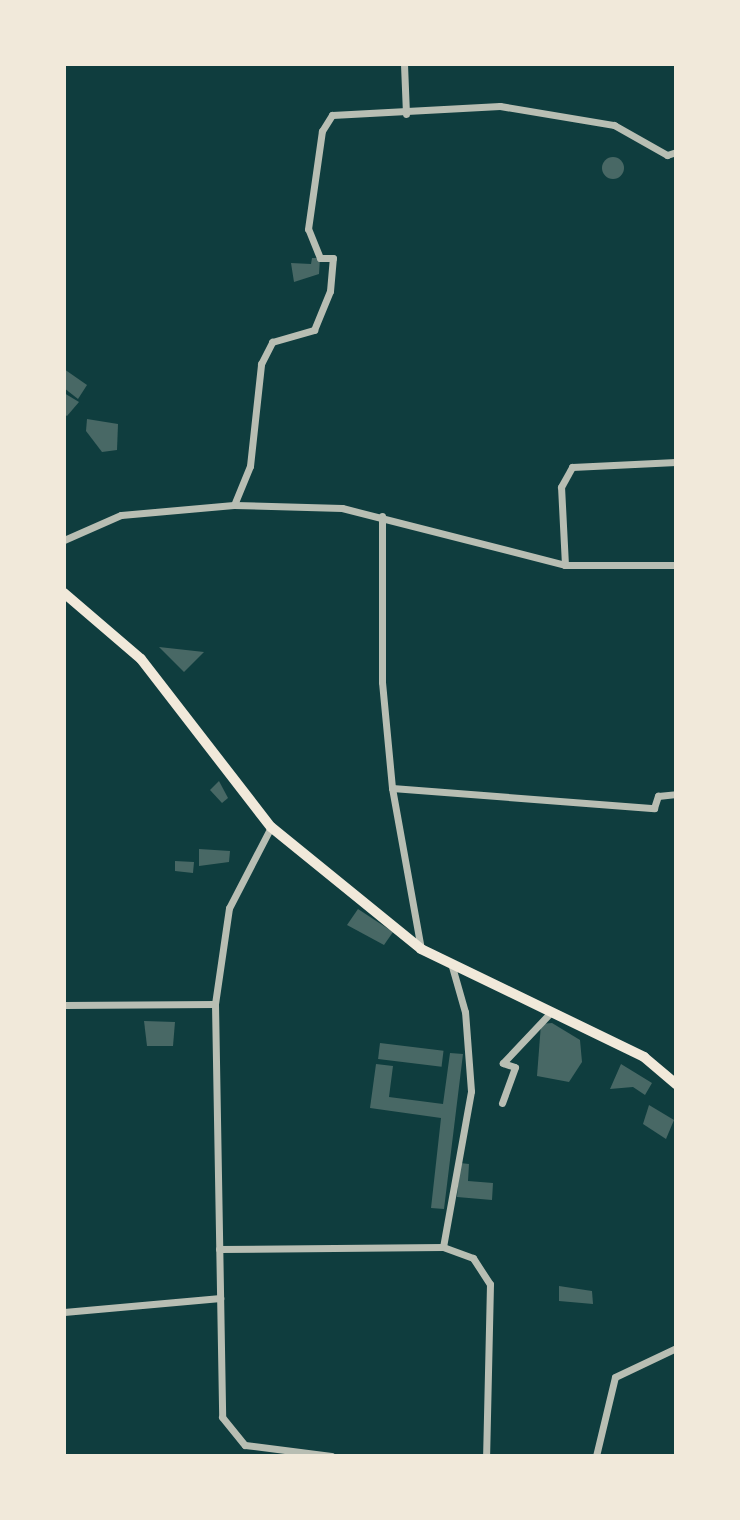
<!DOCTYPE html>
<html>
<head>
<meta charset="utf-8">
<style>
  body { margin:0 }
  #map { position:relative; width:740px; height:1520px; overflow:hidden; background:#0f3d3e; font-family:"Nunito Sans",sans-serif }
  div>[style] { position:absolute }
  .building>* { inset:0; background:#486865; transform-origin:0 0 }
  .round { border-radius:50% }
  .minor>* { height:7px; margin:-3.5px; padding:0 3.5px; transform-origin:3.5px; border-radius:3.5px; background:#b8beb3 }
  .secondary>* { height:10px; margin:-5px; padding:0 5px; transform-origin:5px; border-radius:5px; background:#f1e9da }
  span { translate:-50% -50%; white-space:nowrap; text-align:center; line-height:1.15; -webkit-text-stroke:7px #f1e9da; paint-order:stroke }
  .frame { position:absolute; inset:0; border:66px solid #f1e9da; pointer-events:none }
</style>
</head>
<body>
<div id="map">
  <div class="building">
    <div class="round" style="left:602px;top:157px;width:22px;height:22px"></div>
    <div style="clip-path:polygon(312px 258px,320px 258px,319px 274px,294px 282px,291px 263px,311px 264px)"></div>
    <div style="clip-path:polygon(64px 369px,87px 385px,78px 399px,64px 388px)"></div>
    <div style="clip-path:polygon(64px 393px,79px 402px,67px 416px,64px 414px)"></div>
    <div style="clip-path:polygon(87px 419px,118px 424px,117px 450px,102px 452px,86px 431px)"></div>
    <div style="clip-path:polygon(159px 647px,204px 652px,184px 672px)"></div>
    <div style="clip-path:polygon(219px 781px,228px 798px,222px 803px,210px 790px)"></div>
    <div style="clip-path:polygon(199px 849px,230px 851px,229px 862px,199px 866px)"></div>
    <div style="clip-path:polygon(175px 861px,194px 862px,193px 873px,175px 871px)"></div>
    <div style="clip-path:polygon(358px 909px,393px 932px,384px 945px,347px 925px)"></div>
    <div style="clip-path:polygon(144px 1021px,175px 1022px,173px 1046px,147px 1046px)"></div>
    <div style="clip-path:polygon(552px 1023px,580px 1040px,582px 1062px,569px 1082px,537px 1076px,541px 1024px)"></div>
    <div style="left:380px;top:1043px;width:64px;height:16px;rotate:7deg"></div>
    <div style="clip-path:polygon(450px 1053px,463px 1054px,444px 1209px,431px 1208px,441px 1118px,370px 1108px,376px 1064px,393px 1066px,389px 1097px,443px 1104px)"></div>
    <div style="clip-path:polygon(621px 1064px,652px 1083px,645px 1095px,633px 1087px,610px 1089px)"></div>
    <div style="clip-path:polygon(649px 1105px,674px 1120px,666px 1139px,643px 1124px)"></div>
    <div style="clip-path:polygon(460px 1163px,469px 1164px,468px 1181px,493px 1183px,492px 1200px,457px 1197px)"></div>
    <div style="clip-path:polygon(559px 1286px,592px 1291px,593px 1304px,559px 1301px)"></div>
  </div>
  <div class="minor">
    <div style="left:404px;top:64px;width:50px;rotate:87.7deg"></div>
    <div style="left:234px;top:505px;width:108px;rotate:1.6deg"></div>
    <div style="left:342px;top:508px;width:230px;rotate:14.3deg"></div>
    <div style="left:565px;top:565px;width:111px"></div>
    <div style="left:382px;top:516px;width:166px;rotate:90deg"></div>
    <div style="left:382px;top:682px;width:106px;rotate:84.6deg"></div>
    <div style="left:64px;top:540px;width:62px;rotate:-23.7deg"></div>
    <div style="left:121px;top:515px;width:113px;rotate:-5.1deg"></div>
    <div style="left:234px;top:505px;width:42px;rotate:-67.7deg"></div>
    <div style="left:250px;top:466px;width:103px;rotate:-83.8deg"></div>
    <div style="left:261px;top:364px;width:25px;rotate:-63deg"></div>
    <div style="left:272px;top:342px;width:44px;rotate:-15.9deg"></div>
    <div style="left:314px;top:330px;width:42px;rotate:-67.7deg"></div>
    <div style="left:330px;top:291px;width:33px;rotate:-85deg"></div>
    <div style="left:333px;top:258px;width:13px;rotate:180deg"></div>
    <div style="left:320px;top:258px;width:31px;rotate:-112deg"></div>
    <div style="left:308px;top:229px;width:99px;rotate:-81.9deg"></div>
    <div style="left:322px;top:131px;width:19px;rotate:-58deg"></div>
    <div style="left:332px;top:115px;width:168px;rotate:-3.1deg"></div>
    <div style="left:500px;top:106px;width:116px;rotate:9.5deg"></div>
    <div style="left:614px;top:125px;width:61px;rotate:29.5deg"></div>
    <div style="left:667px;top:155px;width:9px;rotate:-18deg"></div>
    <div style="left:565px;top:565px;width:78px;rotate:-92.9deg"></div>
    <div style="left:561px;top:487px;width:23px;rotate:-61deg"></div>
    <div style="left:572px;top:467px;width:104px;rotate:-2.8deg"></div>
    <div style="left:271px;top:827px;width:91px;rotate:117.4deg"></div>
    <div style="left:229px;top:908px;width:97px;rotate:98.3deg"></div>
    <div style="left:215px;top:1004px;width:413px;rotate:89deg"></div>
    <div style="left:222px;top:1417px;width:36px;rotate:51deg"></div>
    <div style="left:245px;top:1445px;width:87px;rotate:7.3deg"></div>
    <div style="left:421px;top:949px;width:164px;rotate:-100.2deg"></div>
    <div style="left:392px;top:788px;width:263px;rotate:4.4deg"></div>
    <div style="left:654px;top:808px;width:13px;rotate:-72deg"></div>
    <div style="left:658px;top:796px;width:18px;rotate:-6deg"></div>
    <div style="left:64px;top:1005px;width:151px;rotate:-0.4deg"></div>
    <div style="left:502px;top:1103px;width:38px;rotate:-70deg"></div>
    <div style="left:515px;top:1067px;width:13px;rotate:-162deg"></div>
    <div style="left:503px;top:1063px;width:71px;rotate:-46.7deg"></div>
    <div style="left:443px;top:1247px;width:158px;rotate:-79.8deg"></div>
    <div style="left:471px;top:1091px;width:79px;rotate:-94.3deg"></div>
    <div style="left:465px;top:1012px;width:51px;rotate:-105.9deg"></div>
    <div style="left:219px;top:1249px;width:224px;rotate:-0.5deg"></div>
    <div style="left:443px;top:1247px;width:32px;rotate:20deg"></div>
    <div style="left:473px;top:1258px;width:31px;rotate:57deg"></div>
    <div style="left:490px;top:1284px;width:172px;rotate:91.3deg"></div>
    <div style="left:64px;top:1312px;width:157px;rotate:-5.1deg"></div>
    <div style="left:596px;top:1456px;width:81px;rotate:-76.5deg"></div>
    <div style="left:615px;top:1377px;width:68px;rotate:-25.4deg"></div>
  </div>
  <div class="secondary">
    <div style="left:64px;top:593px;width:101px;rotate:40.6deg"></div>
    <div style="left:141px;top:659px;width:212px;rotate:52.3deg"></div>
    <div style="left:271px;top:827px;width:193px;rotate:39.1deg"></div>
    <div style="left:421px;top:949px;width:248px;rotate:25.8deg"></div>
    <div style="left:644px;top:1057px;width:42px;rotate:40.2deg"></div>
  </div>
  <div class="frame"></div>
</div>
</body>
</html>
